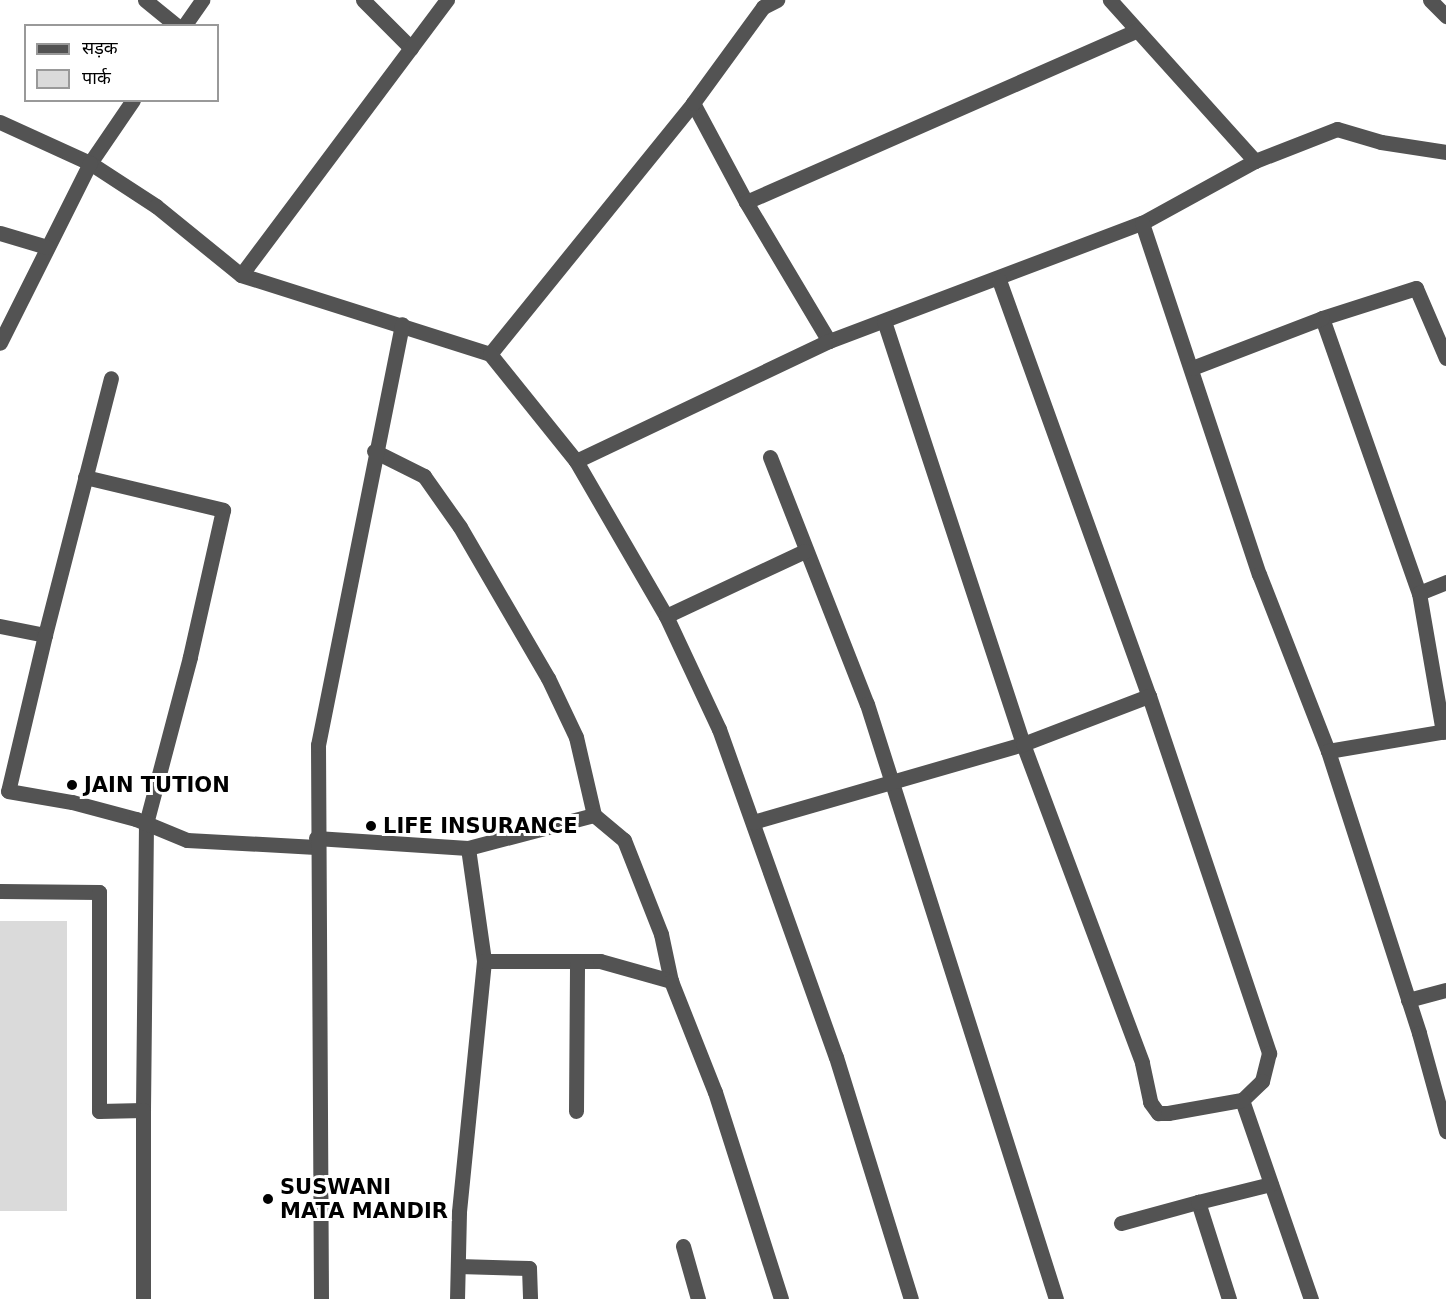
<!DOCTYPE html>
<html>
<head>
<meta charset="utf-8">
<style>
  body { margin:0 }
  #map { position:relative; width:1446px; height:1299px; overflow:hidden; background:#fff; font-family:"DejaVu Sans","Noto Sans Devanagari",sans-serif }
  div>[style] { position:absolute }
  .green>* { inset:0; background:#dadada; transform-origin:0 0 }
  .minor>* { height:15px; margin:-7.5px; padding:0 7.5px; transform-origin:7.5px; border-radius:7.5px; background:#535353 }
  .dots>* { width:16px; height:16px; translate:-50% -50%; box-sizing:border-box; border:3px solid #fff; border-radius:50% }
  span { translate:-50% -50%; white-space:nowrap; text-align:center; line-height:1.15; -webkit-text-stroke:6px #fff; paint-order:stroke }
  .poi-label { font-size:21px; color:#000; font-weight:700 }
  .left { translate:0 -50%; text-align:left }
  .legend { position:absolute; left:24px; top:24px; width:195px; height:78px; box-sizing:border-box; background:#fff; border:2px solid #999; margin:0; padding:8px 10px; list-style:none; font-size:18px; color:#000 }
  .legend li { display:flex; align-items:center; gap:12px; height:30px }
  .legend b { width:30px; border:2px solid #999 }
</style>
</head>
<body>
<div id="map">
  <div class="green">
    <div style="left:0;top:921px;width:67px;height:290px"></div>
  </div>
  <div class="minor">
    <div style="left:145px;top:0;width:41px;rotate:39.1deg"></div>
    <div style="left:363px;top:0;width:68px;rotate:45deg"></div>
    <div style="left:1430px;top:0;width:23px;rotate:45deg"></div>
    <div style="left:184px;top:26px;width:32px;rotate:-55deg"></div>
    <div style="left:133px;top:100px;width:76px;rotate:124.3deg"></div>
    <div style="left:90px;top:163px;width:79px;rotate:33.1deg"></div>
    <div style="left:156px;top:206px;width:109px;rotate:39.1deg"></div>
    <div style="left:241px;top:275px;width:344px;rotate:-53.2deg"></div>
    <div style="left:693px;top:103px;width:112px;rotate:61.8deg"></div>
    <div style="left:746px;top:202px;width:162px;rotate:59.2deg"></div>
    <div style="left:829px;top:341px;width:335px;rotate:-20.7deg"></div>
    <div style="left:1142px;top:223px;width:129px;rotate:-28.8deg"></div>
    <div style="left:1255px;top:161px;width:217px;rotate:-132deg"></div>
    <div style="left:0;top:122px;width:99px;rotate:24.5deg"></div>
    <div style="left:90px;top:163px;width:201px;rotate:116.6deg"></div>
    <div style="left:1255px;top:161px;width:88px;rotate:-21.3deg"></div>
    <div style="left:1337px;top:129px;width:46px;rotate:16.5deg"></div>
    <div style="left:1381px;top:142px;width:66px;rotate:8.7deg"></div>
    <div style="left:746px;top:202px;width:427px;rotate:-23.7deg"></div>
    <div style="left:1142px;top:223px;width:370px;rotate:71.6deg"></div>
    <div style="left:1259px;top:574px;width:190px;rotate:68.7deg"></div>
    <div style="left:1328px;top:751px;width:296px;rotate:72.1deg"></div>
    <div style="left:1419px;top:1033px;width:102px;rotate:74.6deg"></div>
    <div style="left:0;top:233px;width:49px;rotate:16.6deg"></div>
    <div style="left:241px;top:275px;width:261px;rotate:17.6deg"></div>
    <div style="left:490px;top:354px;width:323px;rotate:-51deg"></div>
    <div style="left:693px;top:103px;width:119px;rotate:-53.9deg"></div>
    <div style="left:763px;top:7px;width:16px;rotate:-27deg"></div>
    <div style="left:999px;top:280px;width:442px;rotate:70.2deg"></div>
    <div style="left:1149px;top:696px;width:377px;rotate:71.4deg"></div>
    <div style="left:1269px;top:1053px;width:29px;rotate:104deg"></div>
    <div style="left:1262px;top:1081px;width:28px;rotate:136deg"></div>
    <div style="left:1242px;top:1100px;width:211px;rotate:70.9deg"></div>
    <div style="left:884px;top:321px;width:445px;rotate:71.8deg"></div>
    <div style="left:1023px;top:744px;width:340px;rotate:69.5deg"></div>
    <div style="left:1142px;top:1063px;width:40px;rotate:78deg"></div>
    <div style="left:1150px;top:1102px;width:14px;rotate:54deg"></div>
    <div style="left:1158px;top:1113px;width:10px"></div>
    <div style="left:1168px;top:1113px;width:75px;rotate:-10deg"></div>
    <div style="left:490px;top:354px;width:137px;rotate:51.2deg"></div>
    <div style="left:576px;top:461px;width:280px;rotate:-25.4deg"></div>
    <div style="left:1446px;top:358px;width:76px;rotate:-113.2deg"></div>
    <div style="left:1416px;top:288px;width:99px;rotate:162.3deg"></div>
    <div style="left:1322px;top:318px;width:292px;rotate:70.6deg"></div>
    <div style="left:1419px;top:593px;width:29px;rotate:-22deg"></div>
    <div style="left:1192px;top:368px;width:139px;rotate:-21deg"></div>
    <div style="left:374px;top:451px;width:56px;rotate:26.6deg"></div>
    <div style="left:424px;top:476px;width:62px;rotate:54.8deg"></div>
    <div style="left:460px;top:527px;width:175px;rotate:59.8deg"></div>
    <div style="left:548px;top:678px;width:65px;rotate:64.6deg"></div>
    <div style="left:576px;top:737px;width:80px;rotate:77deg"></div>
    <div style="left:594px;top:815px;width:39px;rotate:40deg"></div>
    <div style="left:624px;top:840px;width:101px;rotate:68.5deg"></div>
    <div style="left:661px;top:934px;width:48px;rotate:78deg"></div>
    <div style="left:770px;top:457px;width:265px;rotate:68.6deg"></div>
    <div style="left:867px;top:704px;width:624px;rotate:72.38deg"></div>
    <div style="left:576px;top:461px;width:179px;rotate:59.9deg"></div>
    <div style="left:666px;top:616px;width:125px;rotate:64.9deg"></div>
    <div style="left:719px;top:729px;width:348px;rotate:70.4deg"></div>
    <div style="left:836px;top:1057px;width:253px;rotate:72.8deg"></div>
    <div style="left:85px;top:477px;width:142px;rotate:13.4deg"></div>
    <div style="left:223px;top:510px;width:151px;rotate:102.7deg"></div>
    <div style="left:190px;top:657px;width:172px;rotate:104.8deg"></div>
    <div style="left:146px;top:823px;width:287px;rotate:90.6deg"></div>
    <div style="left:1419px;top:593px;width:141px;rotate:80.2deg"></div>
    <div style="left:666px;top:616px;width:153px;rotate:-25.1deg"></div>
    <div style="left:0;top:626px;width:46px;rotate:11.3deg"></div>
    <div style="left:45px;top:635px;width:265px;rotate:-75.6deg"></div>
    <div style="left:45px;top:635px;width:160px;rotate:103.3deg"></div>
    <div style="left:8px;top:791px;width:65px;rotate:9.8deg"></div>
    <div style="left:72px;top:802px;width:66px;rotate:14.9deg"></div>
    <div style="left:136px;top:819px;width:55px;rotate:22.4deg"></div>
    <div style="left:187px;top:840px;width:129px;rotate:3.1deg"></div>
    <div style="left:1328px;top:751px;width:120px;rotate:-9.6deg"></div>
    <div style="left:753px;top:822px;width:281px;rotate:-16.1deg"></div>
    <div style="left:1023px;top:744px;width:135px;rotate:-20.9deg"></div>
    <div style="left:316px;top:838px;width:152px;rotate:3.8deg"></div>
    <div style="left:468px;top:848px;width:114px;rotate:81.9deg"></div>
    <div style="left:484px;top:961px;width:252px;rotate:95.7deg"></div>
    <div style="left:459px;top:1212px;width:87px;rotate:91.3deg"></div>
    <div style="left:468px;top:848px;width:130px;rotate:-14.7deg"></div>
    <div style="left:0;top:891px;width:99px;rotate:0.6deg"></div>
    <div style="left:99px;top:892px;width:219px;rotate:90deg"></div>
    <div style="left:99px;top:1111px;width:44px;rotate:-1.3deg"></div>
    <div style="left:143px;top:1110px;width:189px;rotate:90deg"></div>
    <div style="left:484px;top:961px;width:116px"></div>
    <div style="left:600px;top:961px;width:74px;rotate:15.7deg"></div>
    <div style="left:671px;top:981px;width:119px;rotate:68.4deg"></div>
    <div style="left:715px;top:1092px;width:217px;rotate:72.3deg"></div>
    <div style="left:1408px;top:1000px;width:39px;rotate:-15deg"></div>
    <div style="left:576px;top:1111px;width:150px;rotate:-89.6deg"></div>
    <div style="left:1121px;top:1223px;width:80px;rotate:-15.3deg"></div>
    <div style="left:683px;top:1246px;width:55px;rotate:74.2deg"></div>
    <div style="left:458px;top:1266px;width:71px;rotate:1.6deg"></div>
    <div style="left:529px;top:1268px;width:31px;rotate:88deg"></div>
    <div style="left:321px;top:1299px;width:554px;rotate:-90.31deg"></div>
    <div style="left:318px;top:745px;width:429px;rotate:-78.7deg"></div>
    <div style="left:1229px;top:1299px;width:102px;rotate:-107.7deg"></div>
    <div style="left:1198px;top:1202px;width:75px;rotate:-13.9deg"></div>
  </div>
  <div class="dots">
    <div style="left:72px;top:785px;background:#000"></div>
    <div style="left:371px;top:826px;background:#000"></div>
    <div style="left:268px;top:1199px;background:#000"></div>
  </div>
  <div class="poi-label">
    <span class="left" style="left:84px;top:785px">JAIN TUTION</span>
    <span class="left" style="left:383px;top:826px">LIFE INSURANCE</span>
    <span class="left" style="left:280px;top:1199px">SUSWANI<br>MATA MANDIR</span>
  </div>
  <ul class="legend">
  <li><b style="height:8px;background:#535353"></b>सड़क</li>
  <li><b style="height:16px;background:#dadada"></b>पार्क</li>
  </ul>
</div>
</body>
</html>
